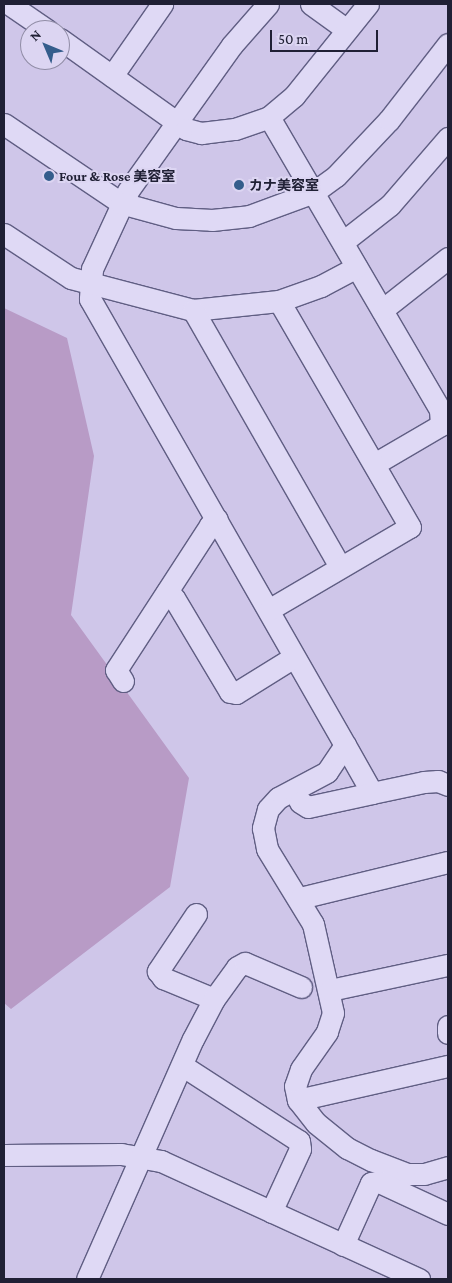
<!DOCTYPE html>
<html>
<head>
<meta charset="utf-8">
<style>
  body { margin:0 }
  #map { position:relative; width:452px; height:1283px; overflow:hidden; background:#cfc6e9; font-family:"Crimson Pro","Noto Sans JP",serif }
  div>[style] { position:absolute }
  .green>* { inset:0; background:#b89bc6 }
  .roads { filter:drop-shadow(1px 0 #605e83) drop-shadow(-1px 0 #605e83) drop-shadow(0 1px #605e83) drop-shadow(0 -1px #605e83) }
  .minor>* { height:21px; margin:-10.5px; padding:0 10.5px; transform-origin:10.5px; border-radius:10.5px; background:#dfd9f5 }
  .dots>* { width:14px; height:14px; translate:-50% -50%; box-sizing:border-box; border:2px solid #dcd5f2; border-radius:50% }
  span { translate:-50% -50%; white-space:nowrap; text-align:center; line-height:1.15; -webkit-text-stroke:4px #dcd5f2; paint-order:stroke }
  .poi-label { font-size:14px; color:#202035; font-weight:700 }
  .left { translate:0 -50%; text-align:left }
  .frame { position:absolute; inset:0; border:5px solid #202035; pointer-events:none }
  .north { position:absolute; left:20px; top:20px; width:50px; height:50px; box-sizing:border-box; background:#dcd5f2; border:1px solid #918da6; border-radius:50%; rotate:315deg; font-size:14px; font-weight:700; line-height:20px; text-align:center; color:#202035 }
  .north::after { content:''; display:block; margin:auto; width:18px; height:22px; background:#345d8c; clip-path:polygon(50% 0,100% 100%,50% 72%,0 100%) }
  .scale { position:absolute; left:270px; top:30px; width:108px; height:22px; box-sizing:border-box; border:2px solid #202035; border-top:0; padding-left:6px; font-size:15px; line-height:18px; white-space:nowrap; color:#202035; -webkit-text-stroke:4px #dcd5f2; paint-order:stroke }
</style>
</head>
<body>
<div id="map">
  <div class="green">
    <div style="clip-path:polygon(4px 308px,67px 338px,94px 456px,71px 615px,189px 778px,170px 887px,11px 1009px,4px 1003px)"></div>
  </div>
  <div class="roads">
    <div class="minor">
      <div style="left:9px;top:4px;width:46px;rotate:34.4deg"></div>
      <div style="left:268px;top:4px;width:55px;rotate:131.3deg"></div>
      <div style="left:232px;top:45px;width:179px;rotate:125.5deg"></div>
      <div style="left:128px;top:191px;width:86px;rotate:114.8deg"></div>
      <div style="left:92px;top:269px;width:30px;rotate:94deg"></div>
      <div style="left:90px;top:299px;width:514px;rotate:60.24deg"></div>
      <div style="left:345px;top:745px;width:32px;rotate:124deg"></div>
      <div style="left:327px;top:772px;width:55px;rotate:152deg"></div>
      <div style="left:278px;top:798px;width:15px;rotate:132deg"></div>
      <div style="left:268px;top:809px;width:20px;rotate:105deg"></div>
      <div style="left:263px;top:828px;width:21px;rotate:79deg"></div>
      <div style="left:267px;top:849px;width:88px;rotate:58.5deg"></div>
      <div style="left:313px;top:924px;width:91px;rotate:77.3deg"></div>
      <div style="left:333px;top:1013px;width:20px;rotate:108deg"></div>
      <div style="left:327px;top:1032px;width:45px;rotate:125.1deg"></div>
      <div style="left:301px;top:1069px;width:18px;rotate:109deg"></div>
      <div style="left:295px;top:1086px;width:14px;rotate:78deg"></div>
      <div style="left:298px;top:1100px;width:29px;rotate:52deg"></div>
      <div style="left:316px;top:1123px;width:40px;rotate:39deg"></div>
      <div style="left:347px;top:1148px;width:27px;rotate:27deg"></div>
      <div style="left:371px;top:1160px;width:39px;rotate:21deg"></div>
      <div style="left:407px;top:1174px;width:17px"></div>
      <div style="left:424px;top:1174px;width:25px;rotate:-16deg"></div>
      <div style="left:311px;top:4px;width:44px;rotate:35.8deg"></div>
      <div style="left:60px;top:39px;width:155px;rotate:35.5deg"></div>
      <div style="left:186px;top:129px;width:16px;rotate:15deg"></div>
      <div style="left:201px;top:133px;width:34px;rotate:-7deg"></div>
      <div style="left:235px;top:129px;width:36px;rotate:-19deg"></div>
      <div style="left:269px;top:117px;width:33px;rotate:-40deg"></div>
      <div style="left:294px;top:96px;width:118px;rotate:-51.2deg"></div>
      <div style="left:112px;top:76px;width:88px;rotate:-55.2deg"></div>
      <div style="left:269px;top:117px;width:339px;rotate:59.7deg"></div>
      <div style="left:440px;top:410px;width:15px;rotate:86deg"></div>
      <div style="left:441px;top:425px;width:75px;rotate:149.7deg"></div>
      <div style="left:4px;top:124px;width:141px;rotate:34deg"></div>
      <div style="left:121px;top:203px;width:57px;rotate:15.3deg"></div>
      <div style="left:176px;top:218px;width:36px;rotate:3deg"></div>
      <div style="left:212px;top:220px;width:37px;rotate:-6deg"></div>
      <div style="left:249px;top:216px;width:69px;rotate:-20.3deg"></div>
      <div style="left:314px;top:192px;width:27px;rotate:-36deg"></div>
      <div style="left:336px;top:176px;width:77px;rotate:-46.6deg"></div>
      <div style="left:389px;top:120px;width:96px;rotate:-52.2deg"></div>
      <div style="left:4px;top:234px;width:80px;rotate:33.3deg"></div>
      <div style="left:71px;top:278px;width:126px;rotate:14.7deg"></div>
      <div style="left:193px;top:310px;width:86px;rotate:-6deg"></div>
      <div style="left:279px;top:301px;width:45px;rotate:-19.7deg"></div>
      <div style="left:321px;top:286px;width:40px;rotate:-28deg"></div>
      <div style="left:344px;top:241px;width:58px;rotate:-38deg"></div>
      <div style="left:390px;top:205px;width:89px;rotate:-49.1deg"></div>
      <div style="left:193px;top:310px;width:296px;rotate:60.2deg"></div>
      <div style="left:382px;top:310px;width:84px;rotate:-38.2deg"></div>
      <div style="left:167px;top:592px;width:9px;rotate:41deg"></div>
      <div style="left:174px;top:598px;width:109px;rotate:59.2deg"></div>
      <div style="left:230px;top:692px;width:6px;rotate:9deg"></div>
      <div style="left:236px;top:693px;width:68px;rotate:-31.8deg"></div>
      <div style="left:270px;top:609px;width:162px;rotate:-30.4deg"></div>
      <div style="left:410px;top:527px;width:261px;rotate:-120.1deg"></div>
      <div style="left:123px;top:681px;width:13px;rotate:-122deg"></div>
      <div style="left:116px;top:670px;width:173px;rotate:-57deg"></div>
      <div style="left:210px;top:525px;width:9px;rotate:-41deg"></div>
      <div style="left:345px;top:745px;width:55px;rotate:60.6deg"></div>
      <div style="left:372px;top:793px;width:53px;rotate:-11.9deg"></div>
      <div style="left:424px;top:782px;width:14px;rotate:-4deg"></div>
      <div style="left:438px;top:781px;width:11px;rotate:22deg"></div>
      <div style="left:294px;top:790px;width:13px;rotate:63deg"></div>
      <div style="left:300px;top:802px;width:9px;rotate:32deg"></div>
      <div style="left:308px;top:807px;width:66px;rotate:-12.3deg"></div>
      <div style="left:300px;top:898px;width:152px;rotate:-13.7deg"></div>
      <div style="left:196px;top:914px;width:69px;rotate:123.7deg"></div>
      <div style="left:158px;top:971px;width:9px;rotate:54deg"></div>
      <div style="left:163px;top:978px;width:55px;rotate:22.4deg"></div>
      <div style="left:330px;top:990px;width:121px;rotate:-12deg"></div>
      <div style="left:448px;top:1026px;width:7px;rotate:90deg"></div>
      <div style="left:183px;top:1066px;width:138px;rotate:32.9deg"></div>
      <div style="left:299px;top:1141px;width:8px;rotate:83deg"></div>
      <div style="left:300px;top:1149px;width:69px;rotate:114.7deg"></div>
      <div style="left:298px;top:1100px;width:154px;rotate:-12.8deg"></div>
      <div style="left:4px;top:1155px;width:117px;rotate:-0.5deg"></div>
      <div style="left:121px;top:1154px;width:41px;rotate:9.9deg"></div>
      <div style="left:161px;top:1161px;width:284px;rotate:24.6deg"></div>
      <div style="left:343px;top:1245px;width:68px;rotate:-65.7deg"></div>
      <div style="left:371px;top:1183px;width:8px;rotate:-7deg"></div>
      <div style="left:379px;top:1182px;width:76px;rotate:24.9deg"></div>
      <div style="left:87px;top:1279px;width:262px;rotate:-66.2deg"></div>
      <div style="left:193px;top:1039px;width:45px;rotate:-62.3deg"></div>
      <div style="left:214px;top:999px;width:39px;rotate:-54deg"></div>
      <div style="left:237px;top:967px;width:9px;rotate:-27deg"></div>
      <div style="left:245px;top:963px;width:61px;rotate:23.2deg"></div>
    </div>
  </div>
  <div class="dots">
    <div style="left:49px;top:176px;background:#345d8c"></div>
    <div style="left:239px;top:185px;background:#345d8c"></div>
  </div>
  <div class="poi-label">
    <span class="left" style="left:59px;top:176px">Four &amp; Rose 美容室</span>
    <span class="left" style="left:249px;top:185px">カナ美容室</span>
  </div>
  <div class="frame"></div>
  <div class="north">N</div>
  <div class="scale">50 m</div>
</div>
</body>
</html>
